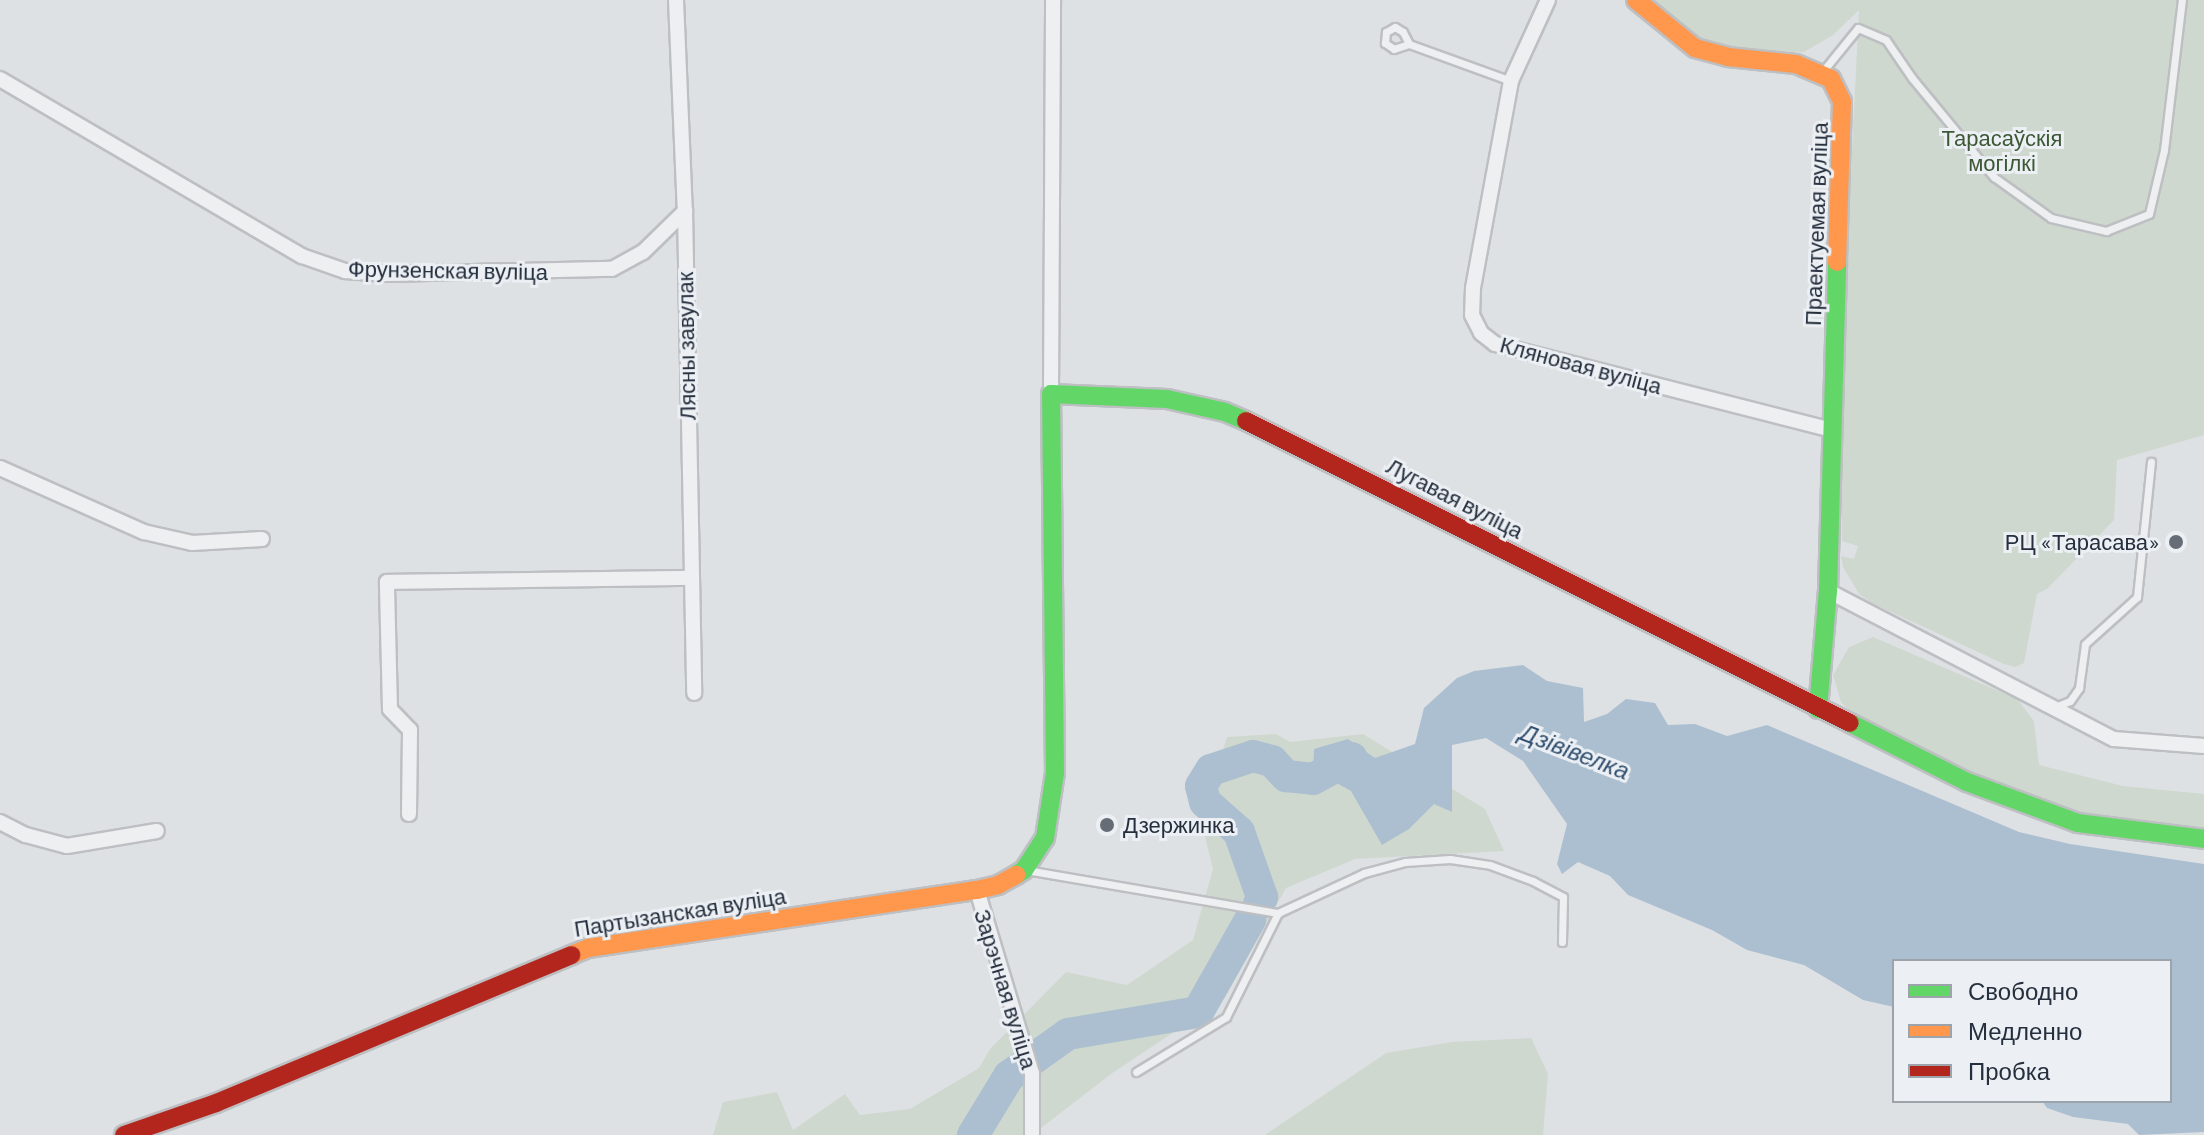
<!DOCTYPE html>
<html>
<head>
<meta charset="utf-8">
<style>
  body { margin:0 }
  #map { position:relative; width:2204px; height:1135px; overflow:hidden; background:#dee1e4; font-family:Barlow,sans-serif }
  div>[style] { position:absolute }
  .green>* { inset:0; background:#cfd8cf }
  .water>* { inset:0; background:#acbfd0 }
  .river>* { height:32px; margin:-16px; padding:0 16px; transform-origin:16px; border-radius:16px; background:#acbfd0 }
  .roads { filter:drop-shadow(2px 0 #bdbfc2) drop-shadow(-2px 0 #bdbfc2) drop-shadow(0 2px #bdbfc2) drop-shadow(0 -2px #bdbfc2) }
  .lane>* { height:7px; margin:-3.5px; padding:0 3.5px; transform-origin:3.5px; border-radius:3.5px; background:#eeeff1 }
  .street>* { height:14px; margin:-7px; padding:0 7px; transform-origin:7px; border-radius:7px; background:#eeeff1 }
  .fast>* { height:18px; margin:-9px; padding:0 9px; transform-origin:9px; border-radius:9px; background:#63d668 }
  .slow>* { height:18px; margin:-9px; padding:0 9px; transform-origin:9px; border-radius:9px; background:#ff974d }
  .jam>* { height:18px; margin:-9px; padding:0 9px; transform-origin:9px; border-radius:9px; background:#b3261e }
  .dots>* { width:22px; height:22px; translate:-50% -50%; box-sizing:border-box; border:4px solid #ecf0f4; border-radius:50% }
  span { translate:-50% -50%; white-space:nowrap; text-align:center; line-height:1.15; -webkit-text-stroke:6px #ecf0f4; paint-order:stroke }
  .park-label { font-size:22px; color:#3c5834 }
  .street-label { font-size:22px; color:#262f3d }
  .poi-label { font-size:22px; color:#262f3d }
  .right { translate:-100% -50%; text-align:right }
  .left { translate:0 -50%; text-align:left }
  .water-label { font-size:24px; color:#315070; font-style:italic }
  .legend { position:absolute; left:1892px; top:959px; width:280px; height:144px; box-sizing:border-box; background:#ecf0f4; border:2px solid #9da3ab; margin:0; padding:10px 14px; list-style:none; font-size:24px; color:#262f3d }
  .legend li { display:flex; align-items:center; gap:16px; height:40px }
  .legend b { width:40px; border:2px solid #9da3ab }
</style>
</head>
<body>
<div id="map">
  <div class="green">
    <div style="clip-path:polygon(1649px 0,2204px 0,2204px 435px,2117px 460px,2114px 520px,2047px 589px,2037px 594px,2024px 663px,2015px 667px,2004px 664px,1872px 603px,1859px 594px,1843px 567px,1841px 556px,1854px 559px,1858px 546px,1842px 541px,1840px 393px,1859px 10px,1833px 35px,1804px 52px,1766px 54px,1703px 41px)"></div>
    <div style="clip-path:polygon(1873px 637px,2017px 699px,2034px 721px,2039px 765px,2123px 786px,2204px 794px,2204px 830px,2092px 817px,1982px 781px,1853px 715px,1841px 702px,1833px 675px,1849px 647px)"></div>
    <div style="clip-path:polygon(1276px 734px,1290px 742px,1363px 734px,1485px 809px,1504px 851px,1355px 859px,1286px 888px,1225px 998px,1111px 1074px,1032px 1135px,713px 1135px,723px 1102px,777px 1092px,793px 1130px,845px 1094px,860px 1115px,910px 1109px,979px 1068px,990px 1049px,1066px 972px,1127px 985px,1193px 940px,1213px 869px,1201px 821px,1227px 737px)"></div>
    <div style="clip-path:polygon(1531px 1038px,1548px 1074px,1543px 1135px,1265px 1135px,1386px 1053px,1452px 1042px)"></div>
  </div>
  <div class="water">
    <div style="clip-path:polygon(1523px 665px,1547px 681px,1583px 688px,1584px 722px,1607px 714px,1626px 699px,1655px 703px,1668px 725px,1695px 724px,1727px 736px,1767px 725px,2019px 832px,2070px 844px,2204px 864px,2204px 1132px,2139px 1135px,2128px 1124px,2073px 1117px,2047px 1108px,2042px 1101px,2170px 1101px,2170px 961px,1894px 961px,1894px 1007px,1863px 1000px,1804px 965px,1747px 950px,1712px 930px,1628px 895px,1610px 876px,1578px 862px,1562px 874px,1557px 864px,1567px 824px,1523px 761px,1486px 738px,1452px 745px,1452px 812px,1434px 804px,1409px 829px,1382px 845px,1351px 791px,1335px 782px,1313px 779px,1314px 749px,1348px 739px,1375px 758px,1415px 744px,1424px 708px,1457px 678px,1474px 671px)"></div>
  </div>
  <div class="river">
    <div style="left:1259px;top:904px;width:8px;rotate:-67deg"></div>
    <div style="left:1262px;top:897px;width:69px;rotate:-109.5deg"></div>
    <div style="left:1239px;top:832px;width:45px;rotate:-138.6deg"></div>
    <div style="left:1205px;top:802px;width:16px;rotate:-104deg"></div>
    <div style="left:1201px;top:786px;width:19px;rotate:-58deg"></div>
    <div style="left:1211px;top:770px;width:44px;rotate:-18.4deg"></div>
    <div style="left:1253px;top:756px;width:20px;rotate:15deg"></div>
    <div style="left:1272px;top:761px;width:21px;rotate:47deg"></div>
    <div style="left:1286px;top:776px;width:27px;rotate:6deg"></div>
    <div style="left:1313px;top:779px;width:44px;rotate:-28.3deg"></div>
    <div style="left:973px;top:1135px;width:69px;rotate:-58.6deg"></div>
    <div style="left:1009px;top:1076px;width:72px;rotate:-35.4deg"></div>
    <div style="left:1068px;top:1034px;width:132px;rotate:-9.6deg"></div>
    <div style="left:1198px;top:1012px;width:106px;rotate:-60.5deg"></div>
  </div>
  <div class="roads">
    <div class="lane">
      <div style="left:1409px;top:44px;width:16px;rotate:162deg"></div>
      <div style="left:1394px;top:49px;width:11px;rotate:-146deg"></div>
      <div style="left:1385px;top:43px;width:11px;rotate:-85deg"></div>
      <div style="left:1386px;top:32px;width:10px;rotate:-29deg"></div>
      <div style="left:1395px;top:27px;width:9px;rotate:32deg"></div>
      <div style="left:1403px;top:32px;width:13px;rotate:63deg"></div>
      <div style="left:1409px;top:44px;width:109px;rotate:19.9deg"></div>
      <div style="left:1823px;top:71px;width:55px;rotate:-50.9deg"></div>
      <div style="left:1858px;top:28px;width:30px;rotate:23deg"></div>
      <div style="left:1886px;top:40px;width:46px;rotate:55.6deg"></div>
      <div style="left:1912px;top:78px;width:129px;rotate:50.4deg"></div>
      <div style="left:1994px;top:177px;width:70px;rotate:35.7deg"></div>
      <div style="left:2051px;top:218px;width:57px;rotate:13.3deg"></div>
      <div style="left:2106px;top:231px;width:46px;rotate:-21.6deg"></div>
      <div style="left:2149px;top:214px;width:66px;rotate:-76.8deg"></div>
      <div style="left:2164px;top:150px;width:151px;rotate:-83.2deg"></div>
      <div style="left:2055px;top:707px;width:16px;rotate:-22deg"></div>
      <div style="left:2070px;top:701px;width:16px;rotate:-55deg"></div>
      <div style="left:2079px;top:688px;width:44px;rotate:-82.2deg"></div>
      <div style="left:2085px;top:644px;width:70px;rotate:-42.1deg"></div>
      <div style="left:2137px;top:597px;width:136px;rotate:-84.1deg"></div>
      <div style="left:1026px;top:870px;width:256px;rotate:9.7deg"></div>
      <div style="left:1278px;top:913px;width:95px;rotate:-24.9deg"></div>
      <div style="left:1364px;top:873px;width:42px;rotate:-15deg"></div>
      <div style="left:1405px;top:862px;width:45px;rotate:-3.8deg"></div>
      <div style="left:1450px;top:859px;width:40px;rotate:8.5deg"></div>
      <div style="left:1490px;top:865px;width:46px;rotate:20.4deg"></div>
      <div style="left:1533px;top:881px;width:34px;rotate:28deg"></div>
      <div style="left:1563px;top:897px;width:45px;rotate:91.3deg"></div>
      <div style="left:1136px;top:1072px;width:105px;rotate:-31.4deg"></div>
      <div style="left:1226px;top:1017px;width:116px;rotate:-63.4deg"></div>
    </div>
    <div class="street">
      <div style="left:676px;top:0;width:211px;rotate:87.6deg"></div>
      <div style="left:685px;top:211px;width:482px;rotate:88.9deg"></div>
      <div style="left:1548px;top:0;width:89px;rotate:114.6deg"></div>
      <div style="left:1511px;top:81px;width:210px;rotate:100.4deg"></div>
      <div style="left:1473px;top:288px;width:27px;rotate:92deg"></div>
      <div style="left:1472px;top:315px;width:20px;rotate:63deg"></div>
      <div style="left:1481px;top:333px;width:18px;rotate:38deg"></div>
      <div style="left:1495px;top:344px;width:349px;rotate:14.3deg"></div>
      <div style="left:0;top:79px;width:350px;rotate:30.4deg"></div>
      <div style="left:302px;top:256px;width:46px;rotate:19.2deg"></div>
      <div style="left:345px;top:271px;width:41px;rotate:4.2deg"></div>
      <div style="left:386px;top:274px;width:226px;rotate:-1.3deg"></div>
      <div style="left:612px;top:269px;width:35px;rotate:-29deg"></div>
      <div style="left:643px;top:252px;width:59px;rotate:-44.3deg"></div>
      <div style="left:1051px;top:394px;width:394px;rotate:-89.7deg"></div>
      <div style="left:0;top:468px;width:158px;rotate:24deg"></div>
      <div style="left:144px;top:532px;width:49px;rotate:12.9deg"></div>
      <div style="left:192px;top:543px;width:70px;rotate:-3.3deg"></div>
      <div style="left:1828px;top:591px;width:322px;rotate:27.4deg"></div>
      <div style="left:2114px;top:739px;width:90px;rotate:4.4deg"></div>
      <div style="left:409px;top:814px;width:84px;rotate:-89.3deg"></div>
      <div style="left:410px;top:730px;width:29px;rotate:-134deg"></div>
      <div style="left:390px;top:709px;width:127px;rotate:-91.4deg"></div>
      <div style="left:387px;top:582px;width:303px;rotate:-0.8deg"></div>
      <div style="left:0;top:822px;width:29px;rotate:27deg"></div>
      <div style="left:26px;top:835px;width:42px;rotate:15deg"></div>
      <div style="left:67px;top:846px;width:91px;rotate:-9.5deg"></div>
      <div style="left:977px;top:890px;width:191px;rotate:73.3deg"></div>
      <div style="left:1032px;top:1073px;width:62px;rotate:90deg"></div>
    </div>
    <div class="fast">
      <div style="left:1818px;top:709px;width:118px;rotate:-85.2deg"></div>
      <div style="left:1828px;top:591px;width:329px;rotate:-88.4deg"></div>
      <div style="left:1850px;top:723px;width:131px;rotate:26.8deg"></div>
      <div style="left:1967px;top:782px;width:118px;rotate:20.3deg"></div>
      <div style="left:2078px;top:823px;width:127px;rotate:7.2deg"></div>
      <div style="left:1016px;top:875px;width:9px;rotate:-32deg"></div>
      <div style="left:1024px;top:870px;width:38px;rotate:-57deg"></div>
      <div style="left:1045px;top:838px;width:66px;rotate:-81.3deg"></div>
      <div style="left:1055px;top:773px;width:379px;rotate:-90.6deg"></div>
      <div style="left:1051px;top:394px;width:116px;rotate:2.5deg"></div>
      <div style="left:1167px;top:399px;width:59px;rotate:12.6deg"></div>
      <div style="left:1225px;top:412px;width:23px;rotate:23deg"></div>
    </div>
    <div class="slow">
      <div style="left:1636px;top:0;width:76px;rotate:39.1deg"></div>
      <div style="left:1695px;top:48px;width:34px;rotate:15deg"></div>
      <div style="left:1728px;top:57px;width:68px;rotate:5.9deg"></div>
      <div style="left:1796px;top:64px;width:38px;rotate:23deg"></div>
      <div style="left:1831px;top:79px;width:25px;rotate:64deg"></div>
      <div style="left:1842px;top:102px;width:160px;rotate:91.8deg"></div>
      <div style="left:571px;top:955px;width:18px;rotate:-22deg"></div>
      <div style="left:588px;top:948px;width:393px;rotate:-8.5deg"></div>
      <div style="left:977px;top:890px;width:22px;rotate:-13deg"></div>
      <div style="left:998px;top:885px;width:21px;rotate:-29deg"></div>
    </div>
    <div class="jam">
      <div style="left:1246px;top:421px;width:675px;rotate:26.57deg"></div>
      <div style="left:124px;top:1135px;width:97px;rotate:-19.2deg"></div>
      <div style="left:216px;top:1103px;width:385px;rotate:-22.6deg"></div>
    </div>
  </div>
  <div class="dots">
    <div style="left:2176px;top:542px;background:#666d77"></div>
    <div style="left:1107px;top:825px;background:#666d77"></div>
  </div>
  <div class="park-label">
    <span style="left:2002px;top:150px">Тарасаўскія<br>могілкі</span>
  </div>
  <div class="street-label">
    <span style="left:1816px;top:224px;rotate:-88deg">Праектуемая вуліца</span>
    <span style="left:448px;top:270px;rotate:1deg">Фрунзенская вуліца</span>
    <span style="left:686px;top:346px;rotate:-91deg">Лясны завулак</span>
    <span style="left:1581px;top:365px;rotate:15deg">Кляновая вуліца</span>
    <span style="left:1455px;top:498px;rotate:27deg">Лугавая вуліца</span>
    <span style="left:680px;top:912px;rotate:-9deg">Партызанская вуліца</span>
    <span style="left:1006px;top:989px;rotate:73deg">Зарэчная вуліца</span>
  </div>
  <div class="poi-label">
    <span class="right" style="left:2160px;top:542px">РЦ «Тарасава»</span>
    <span class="left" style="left:1123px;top:825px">Дзержинка</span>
  </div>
  <div class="water-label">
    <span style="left:1575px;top:751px;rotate:21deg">Дзівівелка</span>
  </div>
  <ul class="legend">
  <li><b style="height:10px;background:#63d668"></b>Свободно</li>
  <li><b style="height:10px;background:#ff974d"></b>Медленно</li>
  <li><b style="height:10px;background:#b3261e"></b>Пробка</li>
  </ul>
</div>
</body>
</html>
